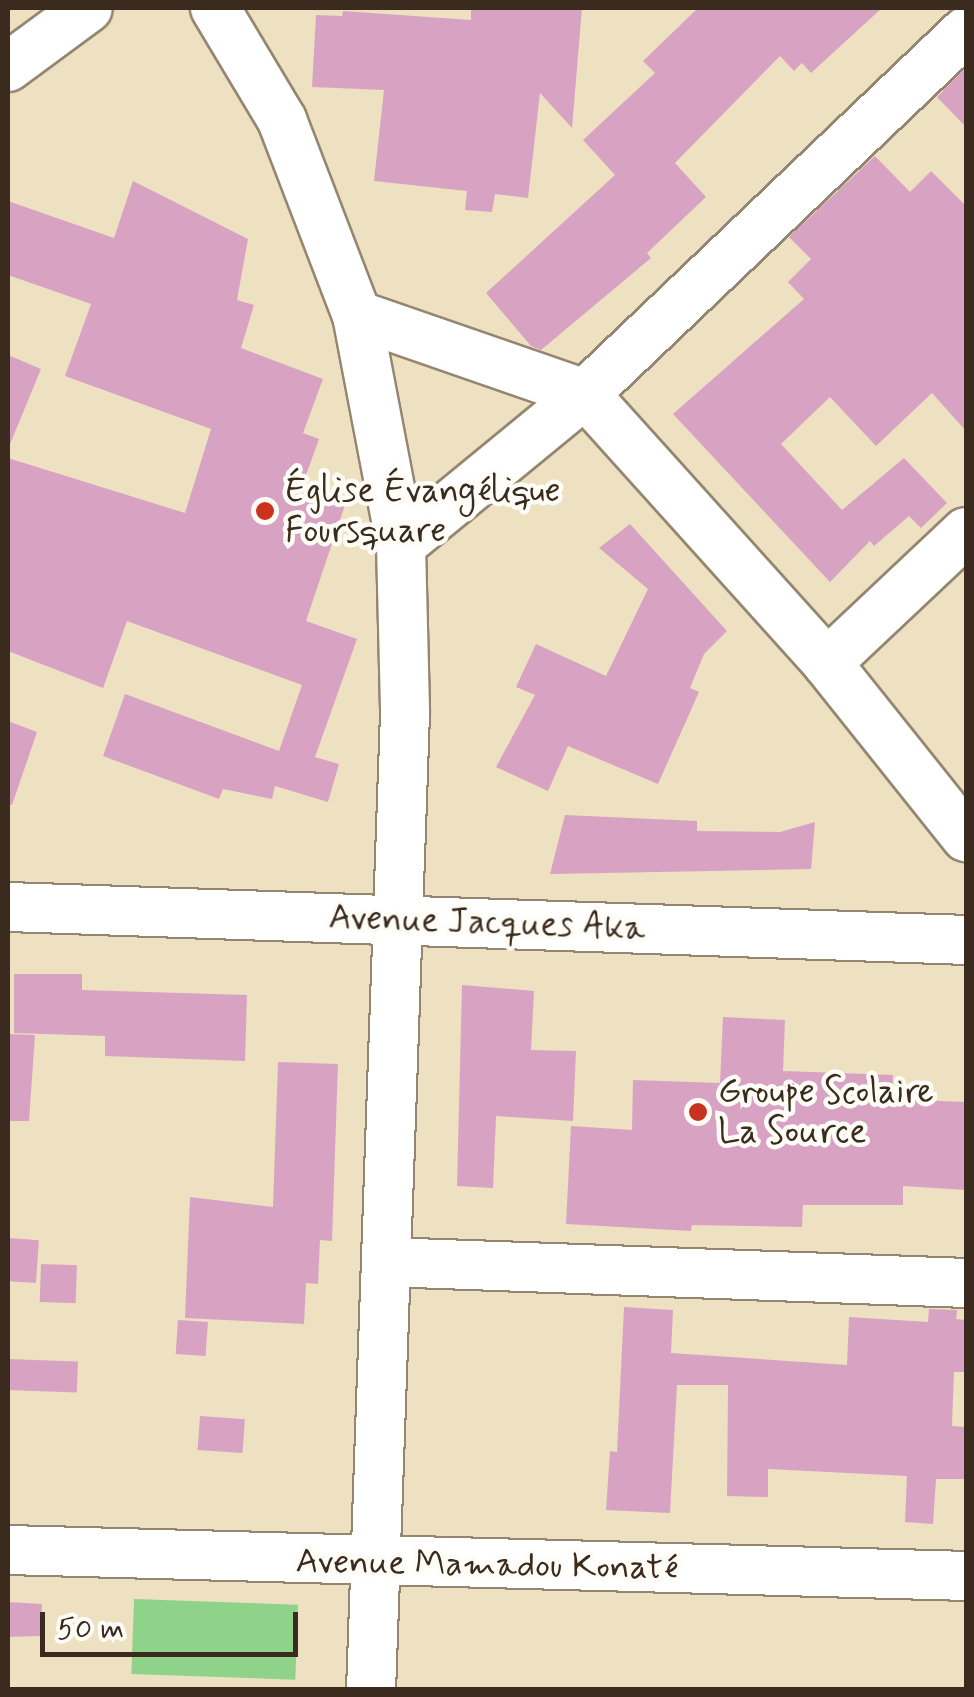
<!DOCTYPE html>
<html>
<head>
<meta charset="utf-8">
<style>
  body { margin:0 }
  #map { position:relative; width:974px; height:1697px; overflow:hidden; background:#ede1c1; font-family:Mynerve,sans-serif }
  div>[style] { position:absolute }
  .green>* { inset:0; background:#8fd28a; transform-origin:0 0 }
  .building>* { inset:0; background:#d8a3c3; transform-origin:0 0 }
  .roads { filter:drop-shadow(2px 0 #948670) drop-shadow(-2px 0 #948670) drop-shadow(0 2px #948670) drop-shadow(0 -2px #948670) }
  .minor>* { height:48px; margin:-24px; padding:0 24px; transform-origin:24px; border-radius:24px; background:#fff }
  .dots>* { width:28px; height:28px; translate:-50% -50%; box-sizing:border-box; border:5px solid #fdfcf7; border-radius:50% }
  span { translate:-50% -50%; white-space:nowrap; text-align:center; line-height:1.15; -webkit-text-stroke:9px #fdfcf7; paint-order:stroke }
  .poi-label { font-size:35px; color:#3b2a1e }
  .left { translate:0 -50%; text-align:left }
  .street-label { font-size:35px; color:#3b2a1e }
  .frame { position:absolute; inset:0; border:10px solid #3b2a1e; pointer-events:none }
  .scale { position:absolute; left:40px; top:1612px; width:258px; height:45px; box-sizing:border-box; border:5px solid #3b2a1e; border-top:0; padding-left:12px; font-size:30px; line-height:35px; white-space:nowrap; color:#3b2a1e; -webkit-text-stroke:8px #fdfcf7; paint-order:stroke }
</style>
</head>
<body>
<div id="map">
  <div class="green">
    <div style="left:134px;top:1599px;width:164px;height:75px;rotate:2deg"></div>
  </div>
  <div class="building">
    <div style="clip-path:polygon(471px 8px,582px 8px,572px 128px,540px 93px,528px 198px,495px 194px,492px 212px,465px 210px,467px 191px,374px 181px,384px 90px,312px 87px,316px 15px,342px 16px,343px 11px,471px 20px)"></div>
    <div style="clip-path:polygon(698px 8px,882px 8px,811px 73px,802px 63px,794px 71px,780px 56px,675px 163px,706px 197px,647px 253px,651px 258px,541px 350px,531px 346px,486px 293px,615px 175px,583px 140px,655px 73px,643px 61px)"></div>
    <div style="clip-path:polygon(966px 68px,966px 127px,937px 97px)"></div>
    <div style="clip-path:polygon(875px 156px,910px 192px,931px 171px,966px 206px,966px 431px,932px 393px,876px 446px,830px 397px,781px 444px,842px 510px,904px 458px,947px 503px,921px 528px,909px 516px,874px 546px,870px 541px,830px 582px,673px 414px,804px 299px,788px 282px,811px 259px,789px 237px)"></div>
    <div style="clip-path:polygon(133px 181px,248px 239px,237px 300px,254px 305px,241px 348px,323px 379px,303px 433px,319px 439px,301px 489px,345px 505px,306px 621px,357px 639px,315px 757px,339px 764px,328px 802px,275px 786px,272px 799px,223px 789px,219px 799px,103px 756px,125px 694px,279px 751px,302px 685px,127px 621px,103px 688px,8px 651px,8px 458px,185px 513px,211px 429px,65px 376px,91px 304px,8px 275px,8px 201px,114px 238px)"></div>
    <div style="clip-path:polygon(8px 355px,41px 369px,8px 449px)"></div>
    <div style="clip-path:polygon(630px 524px,727px 631px,704px 654px,690px 688px,699px 692px,658px 784px,568px 746px,548px 791px,496px 767px,535px 695px,516px 687px,536px 644px,606px 676px,648px 589px,599px 548px)"></div>
    <div style="clip-path:polygon(8px 721px,37px 732px,12px 805px,8px 804px)"></div>
    <div style="clip-path:polygon(565px 815px,697px 821px,697px 831px,780px 832px,815px 822px,811px 869px,550px 874px)"></div>
    <div style="clip-path:polygon(14px 974px,82px 974px,82px 990px,247px 995px,245px 1061px,105px 1056px,105px 1036px,14px 1033px)"></div>
    <div style="clip-path:polygon(462px 985px,534px 991px,531px 1050px,576px 1051px,573px 1121px,496px 1116px,493px 1188px,457px 1186px)"></div>
    <div style="clip-path:polygon(723px 1017px,785px 1020px,783px 1071px,893px 1075px,892px 1099px,966px 1102px,966px 1190px,903px 1186px,903px 1205px,803px 1205px,802px 1227px,692px 1225px,691px 1231px,566px 1224px,571px 1126px,632px 1130px,633px 1080px,720px 1083px)"></div>
    <div style="clip-path:polygon(8px 1034px,35px 1035px,29px 1121px,8px 1121px)"></div>
    <div style="clip-path:polygon(278px 1062px,338px 1064px,332px 1241px,320px 1240px,318px 1284px,306px 1283px,304px 1324px,185px 1318px,190px 1197px,273px 1207px)"></div>
    <div style="left:8px;top:1238px;width:31px;height:43px;rotate:4deg"></div>
    <div style="left:41px;top:1264px;width:36px;height:38px;rotate:2deg"></div>
    <div style="clip-path:polygon(624px 1307px,673px 1310px,671px 1353px,847px 1365px,849px 1317px,928px 1322px,929px 1309px,957px 1310px,956px 1319px,966px 1320px,966px 1372px,954px 1372px,952px 1426px,966px 1427px,966px 1479px,936px 1479px,933px 1524px,905px 1522px,907px 1476px,768px 1469px,768px 1497px,727px 1496px,728px 1385px,677px 1385px,670px 1513px,606px 1510px,610px 1451px,617px 1452px)"></div>
    <div style="left:178px;top:1320px;width:30px;height:34px;rotate:4deg"></div>
    <div style="left:8px;top:1359px;width:70px;height:31px;rotate:2deg"></div>
    <div style="left:200px;top:1416px;width:45px;height:34px;rotate:4deg"></div>
    <div style="clip-path:polygon(8px 1602px,42px 1604px,40px 1636px,8px 1637px)"></div>
  </div>
  <div class="roads">
    <div class="minor">
      <div style="left:215px;top:8px;width:131px;rotate:59.1deg"></div>
      <div style="left:282px;top:120px;width:209px;rotate:69deg"></div>
      <div style="left:357px;top:315px;width:234px;rotate:79.2deg"></div>
      <div style="left:401px;top:545px;width:168px;rotate:88.6deg"></div>
      <div style="left:405px;top:713px;width:978px;rotate:91.99deg"></div>
      <div style="left:8px;top:67px;width:99px;rotate:-36.4deg"></div>
      <div style="left:357px;top:315px;width:241px;rotate:19.1deg"></div>
      <div style="left:585px;top:394px;width:362px;rotate:48deg"></div>
      <div style="left:827px;top:663px;width:223px;rotate:51.4deg"></div>
      <div style="left:401px;top:545px;width:238px;rotate:-39.4deg"></div>
      <div style="left:585px;top:394px;width:526px;rotate:-43.61deg"></div>
      <div style="left:827px;top:663px;width:191px;rotate:-43.3deg"></div>
      <div style="left:8px;top:907px;width:959px;rotate:1.97deg"></div>
      <div style="left:386px;top:1262px;width:580px;rotate:2.07deg"></div>
      <div style="left:8px;top:1550px;width:958px;rotate:1.55deg"></div>
    </div>
  </div>
  <div class="dots">
    <div style="left:265px;top:511px;background:#c8321e"></div>
    <div style="left:698px;top:1112px;background:#c8321e"></div>
  </div>
  <div class="poi-label">
    <span class="left" style="left:285px;top:511px">Église Évangélique<br>Foursquare</span>
    <span class="left" style="left:718px;top:1112px">Groupe Scolaire<br>La Source</span>
  </div>
  <div class="street-label">
    <span style="left:487px;top:923px;rotate:2deg">Avenue Jacques Aka</span>
    <span style="left:487px;top:1565px;rotate:1deg">Avenue Mamadou Konaté</span>
  </div>
  <div class="frame"></div>
  <div class="scale">50 m</div>
</div>
</body>
</html>
